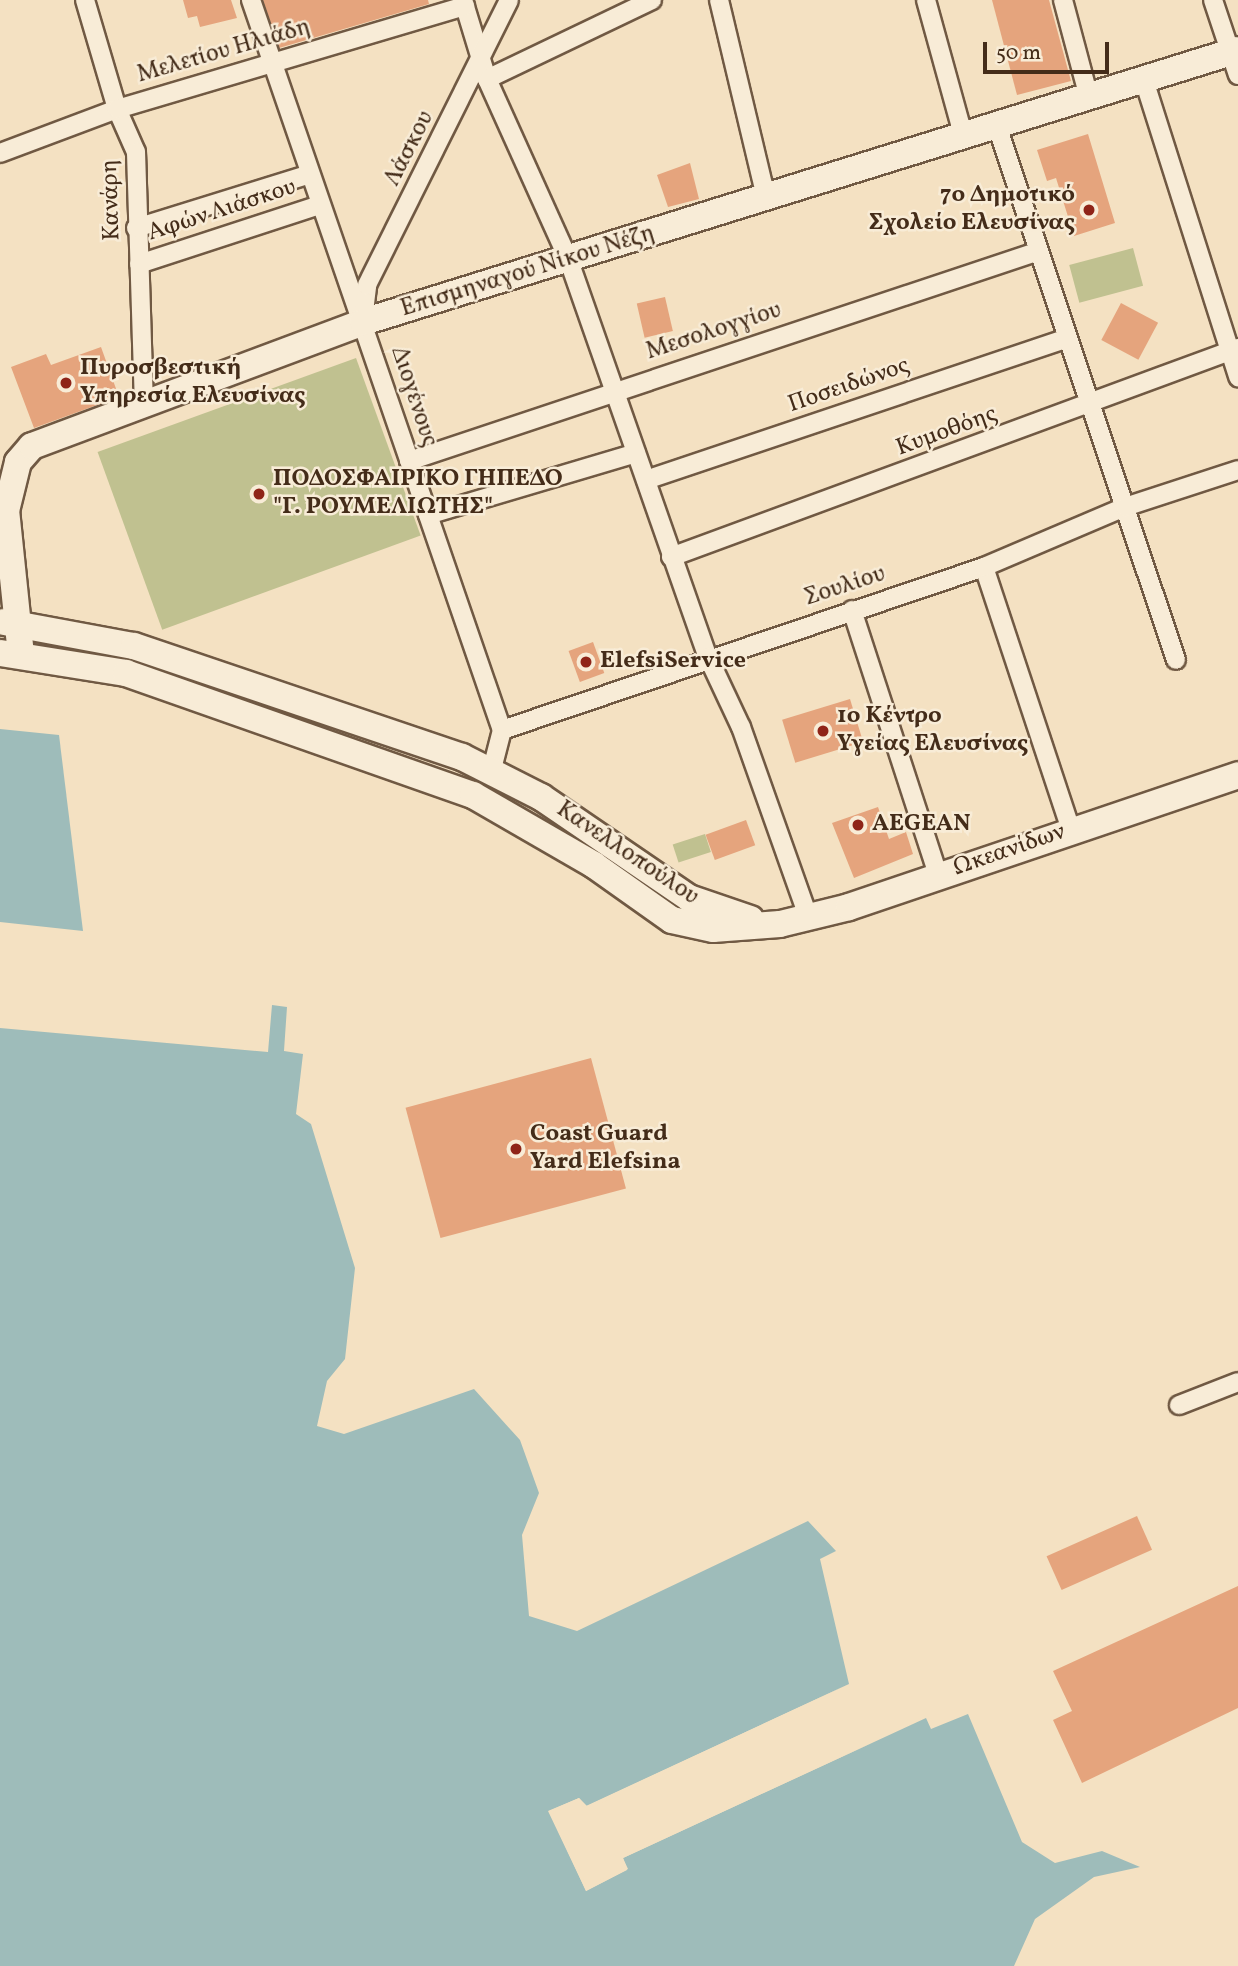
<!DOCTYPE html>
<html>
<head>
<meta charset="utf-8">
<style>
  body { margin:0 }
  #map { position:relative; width:1238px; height:1966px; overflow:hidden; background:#f4e1c2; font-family:Vollkorn,serif }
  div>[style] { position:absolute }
  .green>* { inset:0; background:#c0c190; transform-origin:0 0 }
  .water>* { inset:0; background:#9ebcba }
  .pier>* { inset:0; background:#f4e1c2 }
  .building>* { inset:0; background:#e5a47d; transform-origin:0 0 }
  .roads { filter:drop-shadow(2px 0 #705943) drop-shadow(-2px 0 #705943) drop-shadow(0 2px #705943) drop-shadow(0 -2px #705943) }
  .street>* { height:18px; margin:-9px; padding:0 9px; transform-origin:9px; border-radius:9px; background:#f8ecd7 }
  .secondary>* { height:26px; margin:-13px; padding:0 13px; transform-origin:13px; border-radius:13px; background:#f8ecd7 }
  .dots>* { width:19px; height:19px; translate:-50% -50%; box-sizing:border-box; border:4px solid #f8ecd7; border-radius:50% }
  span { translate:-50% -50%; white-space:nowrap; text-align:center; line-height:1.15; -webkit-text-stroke:5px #f8ecd7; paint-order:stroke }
  .street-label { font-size:24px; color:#442c19 }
  .poi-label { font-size:24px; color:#442c19; font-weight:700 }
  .right { translate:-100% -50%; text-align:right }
  .left { translate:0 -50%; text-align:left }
  .scale { position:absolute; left:983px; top:42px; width:126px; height:32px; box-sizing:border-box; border:4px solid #442c19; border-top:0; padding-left:9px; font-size:21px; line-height:24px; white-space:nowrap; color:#442c19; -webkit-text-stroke:5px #f8ecd7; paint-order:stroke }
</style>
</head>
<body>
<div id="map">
  <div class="green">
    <div style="left:1133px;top:248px;width:39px;height:66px;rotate:75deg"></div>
    <div style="left:356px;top:358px;width:189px;height:275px;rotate:70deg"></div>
    <div style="left:705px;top:834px;width:19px;height:34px;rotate:72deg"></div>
  </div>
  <div class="water">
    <div style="clip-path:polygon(0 729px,59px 735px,83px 931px,0 922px)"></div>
    <div style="clip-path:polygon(272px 1005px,287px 1007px,284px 1051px,303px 1054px,296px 1114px,311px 1124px,355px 1268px,345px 1359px,327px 1381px,317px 1426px,344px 1434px,474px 1389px,520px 1440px,539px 1493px,522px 1535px,529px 1616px,577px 1631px,808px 1521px,836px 1551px,820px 1559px,849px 1684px,586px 1806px,579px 1798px,549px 1811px,586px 1891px,627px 1870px,623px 1858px,926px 1718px,931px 1729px,968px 1714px,1022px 1842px,1055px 1863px,1102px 1851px,1140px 1867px,1094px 1877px,1035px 1919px,1014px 1966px,0 1966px,0 1028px,268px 1052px)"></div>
  </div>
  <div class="pier">
    <div style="clip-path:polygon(849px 1684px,588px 1810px,578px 1803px,553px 1813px,587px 1887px,623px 1868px,621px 1855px,876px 1741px,623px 1858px,628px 1869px,586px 1891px,548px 1811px,579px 1798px,587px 1806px)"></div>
  </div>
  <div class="building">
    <div style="clip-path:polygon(183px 0,231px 0,237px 18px,200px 27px,197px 16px,188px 18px)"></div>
    <div style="clip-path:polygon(263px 0,428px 0,429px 4px,279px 48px)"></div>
    <div style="clip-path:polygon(992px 0,1049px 0,1071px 81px,1017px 95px)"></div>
    <div style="clip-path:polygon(1088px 134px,1115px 223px,1074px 236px,1056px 178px,1047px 181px,1037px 150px)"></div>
    <div style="clip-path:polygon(690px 163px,699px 199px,668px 207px,657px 175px)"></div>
    <div style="left:665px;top:297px;width:35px;height:29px;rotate:77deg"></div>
    <div style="left:1121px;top:303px;width:42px;height:42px;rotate:28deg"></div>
    <div style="clip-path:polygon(101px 347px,119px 397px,34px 428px,11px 367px,46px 354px,51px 365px)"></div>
    <div style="left:593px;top:642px;width:33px;height:26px;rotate:70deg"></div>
    <div style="left:850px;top:699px;width:45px;height:71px;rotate:73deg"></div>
    <div style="clip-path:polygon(878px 807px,889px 839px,906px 832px,913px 854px,854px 878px,832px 823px)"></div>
    <div style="left:746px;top:820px;width:27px;height:43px;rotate:70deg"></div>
    <div style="left:591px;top:1058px;width:135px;height:192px;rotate:75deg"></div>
    <div style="left:1137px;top:1516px;width:37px;height:99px;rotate:66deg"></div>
    <div style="clip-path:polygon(1238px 1586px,1238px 1708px,1082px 1783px,1053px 1720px,1072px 1711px,1053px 1671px)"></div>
  </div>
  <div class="roads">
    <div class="street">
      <div style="left:85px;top:0;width:114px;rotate:73.6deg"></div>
      <div style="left:117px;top:109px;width:47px;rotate:66.2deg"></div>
      <div style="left:136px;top:152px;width:255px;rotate:88.2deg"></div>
      <div style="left:251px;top:0;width:772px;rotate:71.03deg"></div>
      <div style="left:463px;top:0;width:83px;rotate:73.1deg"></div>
      <div style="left:487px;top:79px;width:200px;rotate:65.7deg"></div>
      <div style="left:569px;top:261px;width:420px;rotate:70.7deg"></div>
      <div style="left:708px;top:657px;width:77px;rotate:64.8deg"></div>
      <div style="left:741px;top:727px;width:204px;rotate:70.5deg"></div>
      <div style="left:719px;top:0;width:203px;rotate:76.6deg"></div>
      <div style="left:926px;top:0;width:143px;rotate:74.6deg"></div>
      <div style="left:1063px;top:0;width:101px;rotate:75.1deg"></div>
      <div style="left:1213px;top:0;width:79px;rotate:71.6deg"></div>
      <div style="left:487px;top:79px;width:183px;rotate:-25.6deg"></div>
      <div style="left:1144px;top:80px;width:312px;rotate:72.4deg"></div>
      <div style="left:997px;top:126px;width:563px;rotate:71.47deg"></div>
      <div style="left:0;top:153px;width:125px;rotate:-20.6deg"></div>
      <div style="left:117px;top:109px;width:363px;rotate:-16.5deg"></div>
      <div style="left:136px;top:228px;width:182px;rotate:-17.2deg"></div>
      <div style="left:139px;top:264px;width:190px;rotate:-18.1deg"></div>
      <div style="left:363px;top:320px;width:35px;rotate:-83deg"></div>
      <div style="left:367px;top:285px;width:318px;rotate:-63.5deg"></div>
      <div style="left:409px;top:461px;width:661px;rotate:-18.43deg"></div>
      <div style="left:646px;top:480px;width:444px;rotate:-18.6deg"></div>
      <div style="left:428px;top:515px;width:217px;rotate:-16.6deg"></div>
      <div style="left:671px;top:557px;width:604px;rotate:-20.23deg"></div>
      <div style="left:984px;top:567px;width:277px;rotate:71.7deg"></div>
      <div style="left:852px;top:610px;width:279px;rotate:72deg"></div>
      <div style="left:492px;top:769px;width:40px;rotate:-75.6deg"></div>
      <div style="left:502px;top:730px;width:509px;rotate:-18.68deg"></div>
      <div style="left:984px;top:567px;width:153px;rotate:-23.1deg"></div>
      <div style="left:1125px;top:507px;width:119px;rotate:-18.1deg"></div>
      <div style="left:1179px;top:1405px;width:63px;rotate:-21.3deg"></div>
    </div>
    <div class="secondary">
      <div style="left:4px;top:622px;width:132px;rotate:10.5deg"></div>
      <div style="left:134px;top:646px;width:346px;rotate:18.7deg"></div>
      <div style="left:462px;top:757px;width:89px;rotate:26.9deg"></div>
      <div style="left:541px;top:797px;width:179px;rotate:34.3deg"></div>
      <div style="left:689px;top:898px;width:65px;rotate:19deg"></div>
      <div style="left:0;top:653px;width:128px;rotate:9deg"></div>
      <div style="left:126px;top:673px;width:368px;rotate:19.4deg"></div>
      <div style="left:473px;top:795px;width:140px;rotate:30deg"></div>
      <div style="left:594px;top:865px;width:95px;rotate:35.2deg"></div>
      <div style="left:672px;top:920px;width:42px;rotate:12.4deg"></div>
      <div style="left:713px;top:929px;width:67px;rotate:-4.3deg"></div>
      <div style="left:780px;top:924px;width:71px;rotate:-13.8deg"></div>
      <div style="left:849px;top:907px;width:411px;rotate:-18.7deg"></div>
      <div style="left:21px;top:655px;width:145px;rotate:-95.9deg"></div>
      <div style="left:6px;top:511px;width:50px;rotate:-76.2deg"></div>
      <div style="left:18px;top:462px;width:21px;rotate:-49deg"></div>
      <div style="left:32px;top:446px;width:353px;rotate:-20.5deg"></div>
      <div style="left:363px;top:322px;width:916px;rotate:-17.27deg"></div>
    </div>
  </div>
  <div class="dots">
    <div style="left:1089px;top:210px;background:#8f2418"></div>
    <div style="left:66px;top:383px;background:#8f2418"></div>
    <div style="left:259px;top:494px;background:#8f2418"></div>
    <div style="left:586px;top:662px;background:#8f2418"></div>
    <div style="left:823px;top:731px;background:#8f2418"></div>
    <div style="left:858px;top:825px;background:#8f2418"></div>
    <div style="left:516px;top:1149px;background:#8f2418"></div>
  </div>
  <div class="street-label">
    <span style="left:224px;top:52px;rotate:-16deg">Μελετίου Ηλιάδη</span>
    <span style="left:410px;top:149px;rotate:-63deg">Λάσκου</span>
    <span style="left:112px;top:200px;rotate:-92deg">Κανάρη</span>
    <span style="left:222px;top:211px;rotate:-18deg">Αφών Λιάσκου</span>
    <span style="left:528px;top:272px;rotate:-17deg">Επισμηναγού Νίκου Νέζη</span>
    <span style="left:714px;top:332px;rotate:-18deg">Μεσολογγίου</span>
    <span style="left:849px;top:386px;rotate:-19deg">Ποσειδώνος</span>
    <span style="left:413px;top:397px;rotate:72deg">Διογένους</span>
    <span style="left:947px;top:432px;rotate:-20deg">Κυμοθόης</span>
    <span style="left:845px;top:587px;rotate:-18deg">Σουλίου</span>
    <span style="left:1009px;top:851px;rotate:-19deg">Ωκεανίδων</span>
    <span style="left:627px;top:854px;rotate:34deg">Κανελλοπούλου</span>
  </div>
  <div class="poi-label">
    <span class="right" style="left:1075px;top:210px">7ο Δημοτικό<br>Σχολείο Ελευσίνας</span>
    <span class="left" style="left:80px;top:383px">Πυροσβεστική<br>Υπηρεσία Ελευσίνας</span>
    <span class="left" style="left:273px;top:494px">ΠΟΔΟΣΦΑΙΡΙΚΟ ΓΗΠΕΔΟ<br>"Γ. ΡΟΥΜΕΛΙΩΤΗΣ"</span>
    <span class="left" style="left:600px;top:662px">ElefsiService</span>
    <span class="left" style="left:837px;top:731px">1ο Κέντρο<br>Υγείας Ελευσίνας</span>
    <span class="left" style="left:872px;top:825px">AEGEAN</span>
    <span class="left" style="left:530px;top:1149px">Coast Guard<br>Yard Elefsina</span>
  </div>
  <div class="scale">50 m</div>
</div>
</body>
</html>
